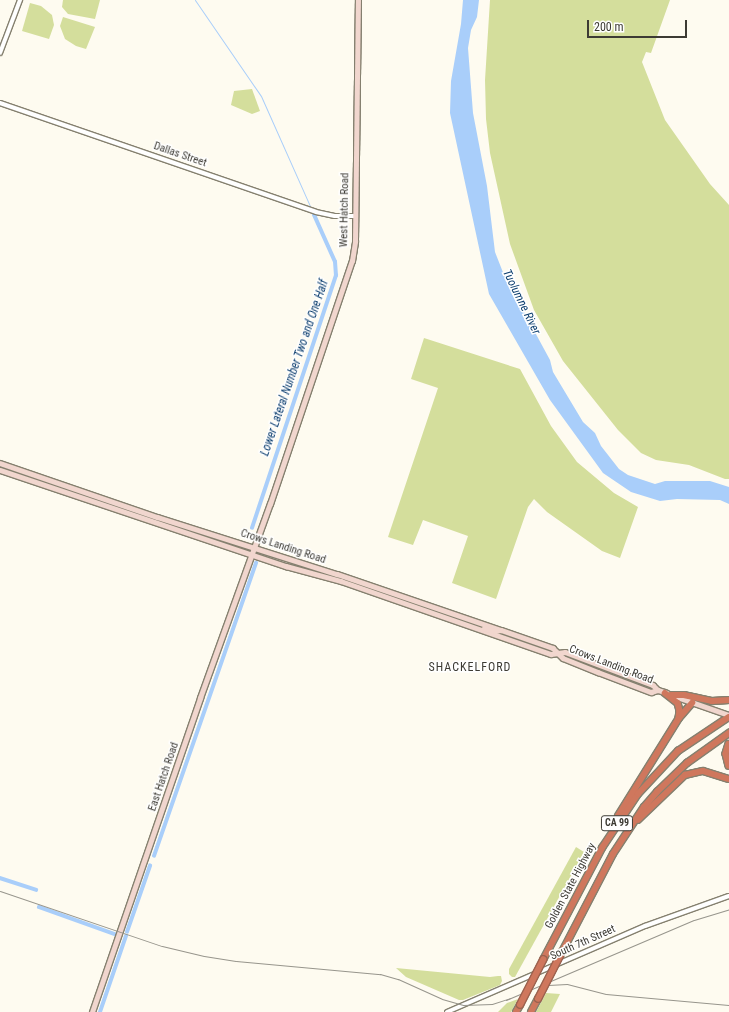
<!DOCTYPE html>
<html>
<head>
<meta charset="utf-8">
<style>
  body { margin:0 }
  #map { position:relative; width:729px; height:1012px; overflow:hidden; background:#fefbf0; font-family:"Roboto Condensed",sans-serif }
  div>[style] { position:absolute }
  .green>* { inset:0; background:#d4de9c }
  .water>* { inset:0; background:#a9cefa }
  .stream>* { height:1px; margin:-0.5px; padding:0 0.5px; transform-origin:0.5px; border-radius:0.5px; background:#a9cefa }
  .canal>* { height:3.5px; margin:-1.75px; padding:0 1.75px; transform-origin:1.75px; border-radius:1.75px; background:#a9cefa }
  .roads { filter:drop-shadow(1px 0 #85806f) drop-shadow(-1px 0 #85806f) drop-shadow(0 1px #85806f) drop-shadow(0 -1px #85806f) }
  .tertiary>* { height:4px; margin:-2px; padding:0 2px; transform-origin:2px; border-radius:2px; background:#fff }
  .secondary>* { height:4.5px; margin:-2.25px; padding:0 2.25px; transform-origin:2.25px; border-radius:2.25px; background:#f1d6ce }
  .motorway>* { height:5.5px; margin:-2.75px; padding:0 2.75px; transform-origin:2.75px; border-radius:2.75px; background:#cf775d }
  .rail>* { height:1px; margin:-0.5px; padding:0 0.5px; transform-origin:0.5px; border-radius:0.5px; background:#97958c }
  .bridges { filter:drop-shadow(1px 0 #9c624f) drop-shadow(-1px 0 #9c624f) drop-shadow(0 1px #9c624f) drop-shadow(0 -1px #9c624f) }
  .motorway-bridge>* { height:5.5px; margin:-2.75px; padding:0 2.75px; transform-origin:2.75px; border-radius:2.75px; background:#cf775d }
  span { translate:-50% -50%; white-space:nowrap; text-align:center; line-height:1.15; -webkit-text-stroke:3px #fff; paint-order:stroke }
  .shield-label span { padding:1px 3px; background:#fff; border:1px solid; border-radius:3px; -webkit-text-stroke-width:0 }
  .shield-label { font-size:10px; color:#3d3b34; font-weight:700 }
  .street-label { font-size:11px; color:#3d3b34 }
  .water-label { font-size:12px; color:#0f4070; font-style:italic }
  .neighbourhood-label { font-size:12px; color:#3d3b34; letter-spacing:1px }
  .scale { position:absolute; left:587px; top:20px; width:100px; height:18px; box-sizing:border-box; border:2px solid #3d3b34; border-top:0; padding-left:5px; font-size:12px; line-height:14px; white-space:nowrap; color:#3d3b34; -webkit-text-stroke:3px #fff; paint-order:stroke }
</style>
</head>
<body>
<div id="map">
  <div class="green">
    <div style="clip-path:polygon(63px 0,100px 0,95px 19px,68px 14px,62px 7px)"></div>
    <div style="clip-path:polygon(490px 0,670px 0,651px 53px,646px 52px,642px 62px,665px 120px,710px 184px,729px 205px,729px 479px,725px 479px,689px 465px,656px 460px,641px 453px,618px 430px,563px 361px,534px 310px,510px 244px,490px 153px,486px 119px,485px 80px)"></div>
    <div style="clip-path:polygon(30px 3px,41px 6px,52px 15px,54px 25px,49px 39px,22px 31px)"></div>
    <div style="clip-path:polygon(63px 17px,95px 27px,86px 49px,76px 46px,65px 39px,60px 26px)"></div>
    <div style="clip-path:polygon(252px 89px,260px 111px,252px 114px,231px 105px,234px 91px)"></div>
    <div style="clip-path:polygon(424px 338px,520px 369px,551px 426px,577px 462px,614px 493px,638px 507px,620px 558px,602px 551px,547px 512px,534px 499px,528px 507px,496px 599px,452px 583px,468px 536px,423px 520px,413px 545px,388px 537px,438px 388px,411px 379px)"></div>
    <div style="clip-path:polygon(576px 847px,584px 852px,515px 977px,512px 977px,509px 974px,509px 969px)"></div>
    <div style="clip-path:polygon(396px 968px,490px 977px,498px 976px,501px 976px,502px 981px,500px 985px,463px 1000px,459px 1000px,406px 977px)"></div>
    <div style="clip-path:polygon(546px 993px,560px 994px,551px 1012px,536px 1012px)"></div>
    <div style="clip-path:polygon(518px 999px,511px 1012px,498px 1012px,507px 1003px)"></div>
  </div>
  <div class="water">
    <div style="clip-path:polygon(463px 0,479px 0,477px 17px,471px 30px,468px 48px,473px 113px,487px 186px,495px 252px,504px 275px,550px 360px,553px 372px,583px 422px,595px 433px,601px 446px,619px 469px,628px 475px,655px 484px,665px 481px,710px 481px,729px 487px,729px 504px,720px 500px,677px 499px,660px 501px,631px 492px,603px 473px,550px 400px,489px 294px,450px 113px,451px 81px,461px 24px)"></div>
  </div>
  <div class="stream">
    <div style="left:195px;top:0;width:116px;rotate:55.5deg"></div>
    <div style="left:261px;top:96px;width:120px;rotate:66deg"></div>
  </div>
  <div class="canal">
    <div style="left:252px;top:528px;width:266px;rotate:-71.6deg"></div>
    <div style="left:336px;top:276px;width:14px;rotate:-94deg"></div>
    <div style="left:335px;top:262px;width:51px;rotate:-114.1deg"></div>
    <div style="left:154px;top:856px;width:310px;rotate:-70.8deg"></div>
    <div style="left:0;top:878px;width:38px;rotate:18deg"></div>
    <div style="left:39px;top:907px;width:81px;rotate:19.6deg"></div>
    <div style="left:127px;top:932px;width:70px;rotate:-70.8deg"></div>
    <div style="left:100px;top:1012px;width:80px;rotate:-71.1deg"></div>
  </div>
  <div class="roads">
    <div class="tertiary">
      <div style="left:0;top:53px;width:57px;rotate:-69.3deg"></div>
      <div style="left:0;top:103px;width:334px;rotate:19deg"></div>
      <div style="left:316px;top:212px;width:19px;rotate:12deg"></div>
      <div style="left:335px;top:216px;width:20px"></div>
      <div style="left:447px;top:1012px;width:216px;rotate:-23.5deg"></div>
      <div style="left:645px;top:926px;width:89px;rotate:-19.7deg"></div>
    </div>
    <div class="secondary">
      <div style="left:0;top:463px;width:166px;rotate:19deg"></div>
      <div style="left:157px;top:517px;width:189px;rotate:17.6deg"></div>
      <div style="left:337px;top:574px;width:173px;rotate:18.9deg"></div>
      <div style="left:501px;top:630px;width:55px;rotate:19.1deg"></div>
      <div style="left:553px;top:648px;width:7px;rotate:45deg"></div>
      <div style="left:558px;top:653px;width:7px;rotate:-8deg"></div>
      <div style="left:565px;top:652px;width:94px;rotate:20.6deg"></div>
      <div style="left:653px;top:685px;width:7px;rotate:45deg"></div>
      <div style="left:658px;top:690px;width:9px;rotate:18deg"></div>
      <div style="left:0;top:470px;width:302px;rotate:18.6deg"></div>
      <div style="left:286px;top:566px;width:57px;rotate:15.3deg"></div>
      <div style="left:341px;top:581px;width:222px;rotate:19.2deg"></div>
      <div style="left:551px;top:654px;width:7px;rotate:-8deg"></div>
      <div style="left:558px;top:653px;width:7px;rotate:45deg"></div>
      <div style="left:563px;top:658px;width:38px;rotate:22deg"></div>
      <div style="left:598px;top:672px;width:57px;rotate:20.7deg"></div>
      <div style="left:651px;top:692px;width:7px;rotate:-16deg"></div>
      <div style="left:484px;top:628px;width:11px;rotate:15deg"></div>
      <div style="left:495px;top:631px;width:5px;rotate:-11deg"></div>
      <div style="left:674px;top:696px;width:58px;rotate:19.1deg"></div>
      <div style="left:92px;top:1012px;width:332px;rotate:-71deg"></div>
      <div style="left:200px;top:698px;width:206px;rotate:-70.2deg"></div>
      <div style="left:270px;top:504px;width:256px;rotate:-71.4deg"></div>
      <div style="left:352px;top:261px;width:20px;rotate:-81deg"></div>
      <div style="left:355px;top:241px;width:241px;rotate:-89.3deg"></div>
    </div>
    <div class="motorway">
      <div style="left:665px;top:693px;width:16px;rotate:38deg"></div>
      <div style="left:678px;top:703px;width:8px;rotate:76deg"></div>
      <div style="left:680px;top:711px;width:7px;rotate:98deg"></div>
      <div style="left:671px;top:695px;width:13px"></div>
      <div style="left:684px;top:695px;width:29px;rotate:12deg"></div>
      <div style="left:712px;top:701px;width:17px;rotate:-3deg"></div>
      <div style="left:729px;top:744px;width:10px;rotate:107deg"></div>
      <div style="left:726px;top:754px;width:12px;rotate:76deg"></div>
      <div style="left:618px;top:816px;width:115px;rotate:-58.1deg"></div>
      <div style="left:679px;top:718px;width:20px;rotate:-49deg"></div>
      <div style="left:638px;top:820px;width:65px;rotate:-43.8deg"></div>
      <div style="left:685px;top:775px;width:18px;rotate:-13deg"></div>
      <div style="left:703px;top:771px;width:27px;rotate:17deg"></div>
      <div style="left:562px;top:952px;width:110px;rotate:-62.5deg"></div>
      <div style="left:613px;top:854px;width:56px;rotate:-56.6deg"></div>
      <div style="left:644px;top:807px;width:20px;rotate:-49deg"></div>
      <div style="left:657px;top:792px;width:42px;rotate:-44deg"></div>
      <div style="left:687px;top:763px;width:52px;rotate:-35.5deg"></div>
      <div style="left:543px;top:960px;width:127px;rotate:-62.2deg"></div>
      <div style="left:602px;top:848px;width:65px;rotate:-56.3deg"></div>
      <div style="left:638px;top:794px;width:59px;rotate:-47.1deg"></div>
      <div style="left:678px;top:751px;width:61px;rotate:-33.7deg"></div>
      <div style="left:516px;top:1012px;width:8px;rotate:-60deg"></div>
      <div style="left:531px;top:1012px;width:15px;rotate:-62deg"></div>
    </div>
  </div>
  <div class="rail">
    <div style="left:0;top:891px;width:171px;rotate:18.8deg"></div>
    <div style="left:162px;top:946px;width:43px;rotate:13.4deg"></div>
    <div style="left:204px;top:956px;width:32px;rotate:9deg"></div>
    <div style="left:236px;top:961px;width:145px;rotate:5.2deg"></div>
    <div style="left:380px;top:974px;width:19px;rotate:16deg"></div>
    <div style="left:398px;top:979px;width:48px;rotate:24.4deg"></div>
    <div style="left:442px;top:999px;width:22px;rotate:16deg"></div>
    <div style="left:463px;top:1005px;width:29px;rotate:-2deg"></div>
    <div style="left:492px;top:1004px;width:19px;rotate:-18deg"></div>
    <div style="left:548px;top:985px;width:19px;rotate:-3deg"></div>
    <div style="left:567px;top:984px;width:40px;rotate:14.4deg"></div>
    <div style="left:606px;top:994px;width:123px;rotate:5.1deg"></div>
    <div style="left:506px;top:1000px;width:204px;rotate:-23.1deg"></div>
    <div style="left:694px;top:920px;width:37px;rotate:-17deg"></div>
  </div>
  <div class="bridges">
    <div class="motorway-bridge">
      <div style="left:538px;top:999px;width:53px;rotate:-62.9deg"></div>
      <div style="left:520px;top:1005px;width:51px;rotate:-62.9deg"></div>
    </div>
  </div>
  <div class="shield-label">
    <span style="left:617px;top:823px">CA 99</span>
  </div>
  <div class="street-label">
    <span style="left:180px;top:155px;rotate:19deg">Dallas Street</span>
    <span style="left:345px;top:210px;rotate:-89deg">West Hatch Road</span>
    <span style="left:283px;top:547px;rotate:18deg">Crows Landing Road</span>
    <span style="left:611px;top:665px;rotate:21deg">Crows Landing Road</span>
    <span style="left:164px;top:777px;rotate:-71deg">East Hatch Road</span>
    <span style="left:571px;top:886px;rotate:-62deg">Golden State Highway</span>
    <span style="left:583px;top:943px;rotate:-24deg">South 7th Street</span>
  </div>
  <div class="water-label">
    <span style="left:521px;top:302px;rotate:64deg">Tuolumne River</span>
    <span style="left:295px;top:368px;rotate:-71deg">Lower Lateral Number Two and One Half</span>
  </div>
  <div class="neighbourhood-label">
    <span style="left:470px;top:668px">SHACKELFORD</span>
  </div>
  <div class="scale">200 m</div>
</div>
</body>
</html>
